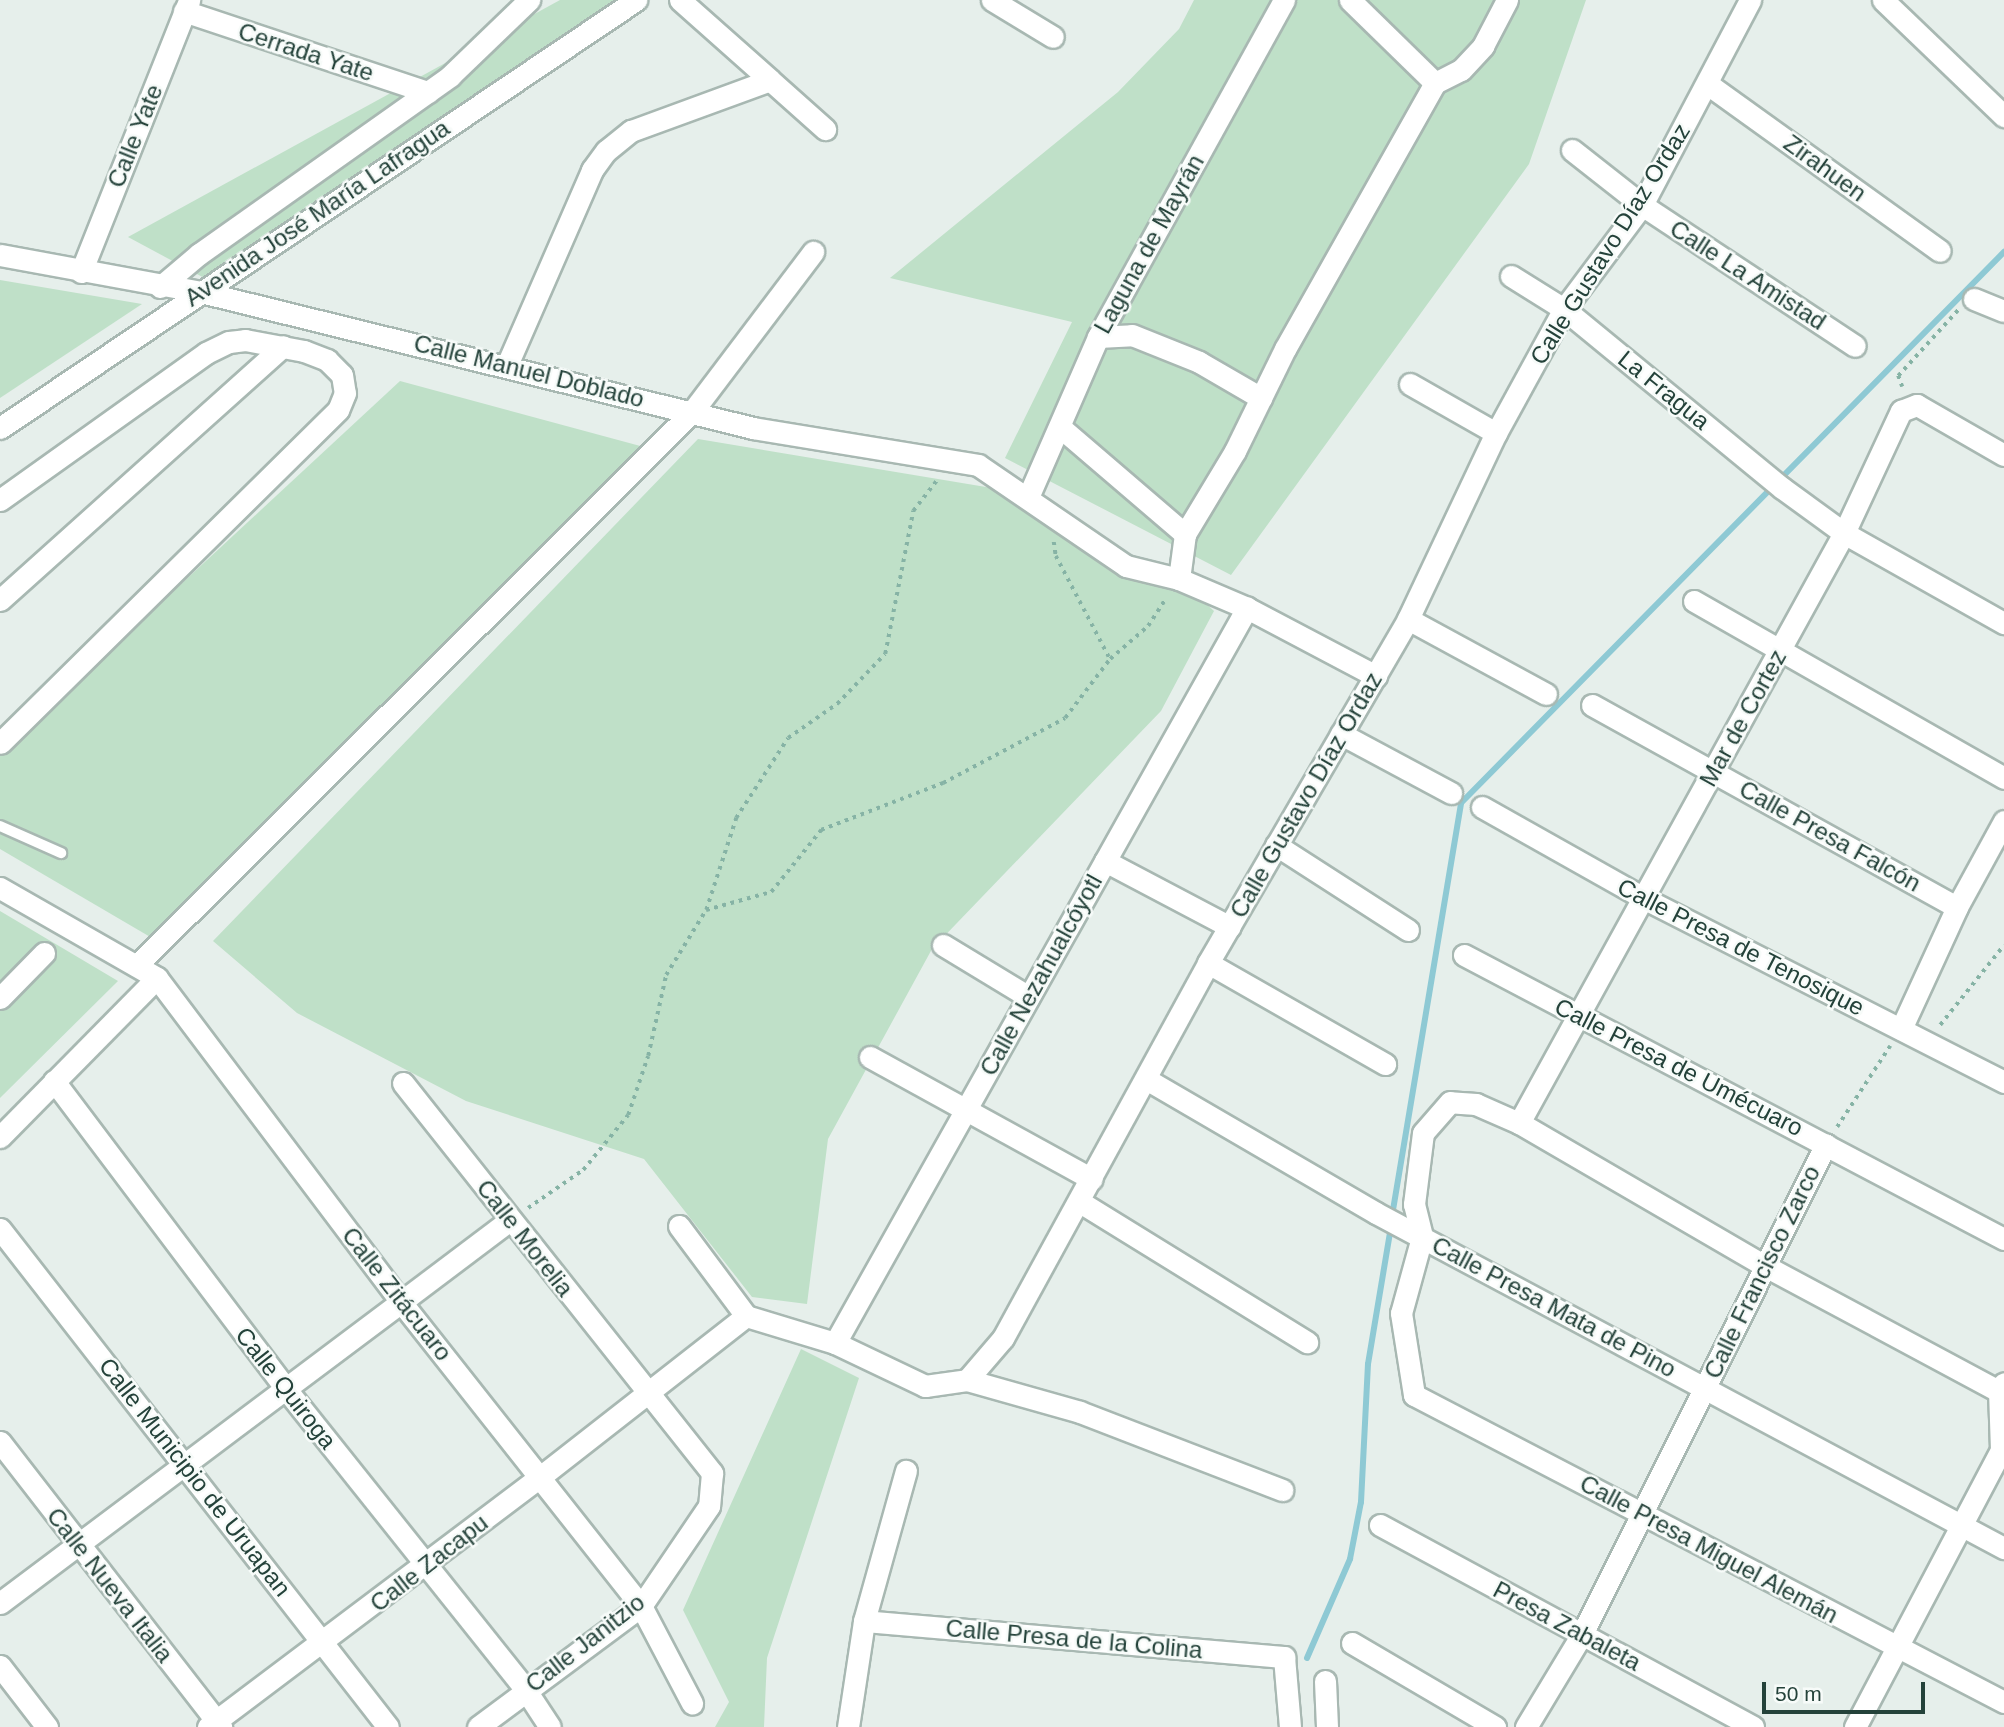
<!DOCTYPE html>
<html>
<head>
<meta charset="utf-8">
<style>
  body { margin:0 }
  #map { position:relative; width:2004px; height:1727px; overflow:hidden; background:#e6efeb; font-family:Arial,sans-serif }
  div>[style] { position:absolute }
  .green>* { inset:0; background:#bfe0c8 }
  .stream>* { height:6px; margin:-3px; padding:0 3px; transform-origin:3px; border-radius:3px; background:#8ec9d4 }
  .path>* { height:3.5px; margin-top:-1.75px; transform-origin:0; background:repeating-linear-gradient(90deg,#86b3a5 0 3.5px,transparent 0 8.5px) }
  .roads { filter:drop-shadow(2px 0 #a8b8b2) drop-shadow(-2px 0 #a8b8b2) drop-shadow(0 2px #a8b8b2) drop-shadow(0 -2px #a8b8b2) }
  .lane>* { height:10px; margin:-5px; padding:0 5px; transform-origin:5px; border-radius:5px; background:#fff }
  .street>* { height:21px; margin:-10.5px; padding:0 10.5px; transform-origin:10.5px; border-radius:10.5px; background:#fff }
  .secondary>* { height:21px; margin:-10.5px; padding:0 10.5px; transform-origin:10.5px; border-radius:10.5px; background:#fff }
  span { translate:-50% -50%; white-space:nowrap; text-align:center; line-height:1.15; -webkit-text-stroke:5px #f7fbf9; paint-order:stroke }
  .street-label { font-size:24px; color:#24423a }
  .scale { position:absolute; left:1762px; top:1682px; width:163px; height:32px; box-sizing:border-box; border:4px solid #24423a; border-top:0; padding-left:9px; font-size:21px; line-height:24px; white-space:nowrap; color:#24423a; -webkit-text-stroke:5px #f7fbf9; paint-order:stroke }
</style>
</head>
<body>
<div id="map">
  <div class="green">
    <div style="clip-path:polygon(560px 0,625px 0,208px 280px,128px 237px)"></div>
    <div style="clip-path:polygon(1194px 0,1586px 0,1529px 164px,1231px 575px,1005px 458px,1072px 322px,890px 278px,1118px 92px,1179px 29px)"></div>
    <div style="clip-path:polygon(0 280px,142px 304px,0 398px)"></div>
    <div style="clip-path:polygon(400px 381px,644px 447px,152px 938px,0 849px,0 752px)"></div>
    <div style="clip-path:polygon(698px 439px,998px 489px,1179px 579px,1214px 611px,1161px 711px,932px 949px,828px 1139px,807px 1304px,752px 1297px,644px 1159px,466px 1101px,297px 1013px,213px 941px)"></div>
    <div style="clip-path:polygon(0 911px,118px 981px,0 1098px)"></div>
    <div style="clip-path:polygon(801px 1349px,859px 1378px,767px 1658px,764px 1727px,715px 1727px,729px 1702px,683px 1610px)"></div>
  </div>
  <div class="stream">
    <div style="left:1392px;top:1216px;width:419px;rotate:-80.5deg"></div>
    <div style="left:1461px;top:803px;width:774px;rotate:-45.42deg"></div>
    <div style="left:1307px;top:1658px;width:108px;rotate:-66.5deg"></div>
    <div style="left:1350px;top:1559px;width:58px;rotate:-79.1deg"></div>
    <div style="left:1361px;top:1502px;width:138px;rotate:-87.1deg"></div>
    <div style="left:1368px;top:1364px;width:140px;rotate:-80.5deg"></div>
  </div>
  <div class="path">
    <div style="left:1902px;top:387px;width:12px;rotate:-110deg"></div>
    <div style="left:1898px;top:376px;width:89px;rotate:-47.7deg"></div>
    <div style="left:1054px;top:542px;width:14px;rotate:82deg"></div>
    <div style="left:1056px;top:556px;width:116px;rotate:62.3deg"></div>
    <div style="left:706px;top:910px;width:67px;rotate:-15.5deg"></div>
    <div style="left:771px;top:892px;width:80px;rotate:-51.1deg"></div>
    <div style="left:821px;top:830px;width:131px;rotate:-21.1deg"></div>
    <div style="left:943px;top:783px;width:138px;rotate:-28deg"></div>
    <div style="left:1065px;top:718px;width:74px;rotate:-52.7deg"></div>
    <div style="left:1110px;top:659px;width:50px;rotate:-41deg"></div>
    <div style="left:1148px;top:626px;width:33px;rotate:-57deg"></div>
    <div style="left:1940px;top:1025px;width:102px;rotate:-51.3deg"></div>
    <div style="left:1837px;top:1127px;width:97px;rotate:-56.8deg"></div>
    <div style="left:528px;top:1208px;width:67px;rotate:-34.6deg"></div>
    <div style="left:583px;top:1170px;width:71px;rotate:-50.7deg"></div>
    <div style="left:628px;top:1115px;width:62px;rotate:-71.3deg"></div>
    <div style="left:648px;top:1056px;width:83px;rotate:-77.5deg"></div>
    <div style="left:666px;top:975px;width:76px;rotate:-58.4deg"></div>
    <div style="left:706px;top:910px;width:97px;rotate:-71.9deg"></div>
    <div style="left:736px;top:818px;width:95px;rotate:-57deg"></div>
    <div style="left:788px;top:738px;width:60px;rotate:-34.8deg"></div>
    <div style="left:837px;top:704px;width:69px;rotate:-46.2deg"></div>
    <div style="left:885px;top:654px;width:146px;rotate:-78.9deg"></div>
    <div style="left:913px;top:511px;width:41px;rotate:-52deg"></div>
  </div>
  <div class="roads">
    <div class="lane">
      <div style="left:0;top:826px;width:67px;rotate:23.9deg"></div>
    </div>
    <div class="street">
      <div style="left:992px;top:0;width:71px;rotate:31.2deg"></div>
      <div style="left:1350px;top:0;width:119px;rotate:44.3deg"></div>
      <div style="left:1883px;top:0;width:168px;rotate:43.8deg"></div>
      <div style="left:184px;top:11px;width:257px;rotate:18.4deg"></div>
      <div style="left:1709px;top:85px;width:284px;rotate:35.7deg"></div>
      <div style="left:1572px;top:150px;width:89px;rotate:38.2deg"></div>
      <div style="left:1642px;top:205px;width:255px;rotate:33.5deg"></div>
      <div style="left:0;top:255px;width:204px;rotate:10.4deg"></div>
      <div style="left:201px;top:292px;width:569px;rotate:13.84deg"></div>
      <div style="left:753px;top:428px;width:228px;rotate:9.3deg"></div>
      <div style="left:978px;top:465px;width:179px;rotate:34.3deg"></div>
      <div style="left:1126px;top:566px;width:55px;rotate:13.8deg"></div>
      <div style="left:1179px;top:579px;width:74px;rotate:23.1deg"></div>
      <div style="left:1247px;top:608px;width:146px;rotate:27.8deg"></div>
      <div style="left:81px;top:272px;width:293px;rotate:-68.3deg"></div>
      <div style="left:1511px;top:276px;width:62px;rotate:31.9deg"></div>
      <div style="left:1564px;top:309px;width:282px;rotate:39.4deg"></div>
      <div style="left:1782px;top:488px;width:77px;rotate:36deg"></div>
      <div style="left:1844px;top:533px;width:184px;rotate:29.4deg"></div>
      <div style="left:160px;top:287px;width:51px;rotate:-40.2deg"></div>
      <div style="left:199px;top:254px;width:308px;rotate:-35.3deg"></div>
      <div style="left:450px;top:76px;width:110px;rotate:-43.9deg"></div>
      <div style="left:1974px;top:299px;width:32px;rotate:22deg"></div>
      <div style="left:1098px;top:337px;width:34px;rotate:-3deg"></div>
      <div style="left:1132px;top:335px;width:72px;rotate:21.9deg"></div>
      <div style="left:1199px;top:362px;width:72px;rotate:30.1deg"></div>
      <div style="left:507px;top:365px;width:213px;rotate:-66.4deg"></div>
      <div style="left:592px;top:170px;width:24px;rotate:-54deg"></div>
      <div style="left:606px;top:151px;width:32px;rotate:-39deg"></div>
      <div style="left:631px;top:131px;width:148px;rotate:-20.1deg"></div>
      <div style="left:770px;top:80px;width:74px;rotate:41.7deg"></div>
      <div style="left:1410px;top:384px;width:99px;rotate:29.7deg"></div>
      <div style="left:1060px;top:427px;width:165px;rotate:40.6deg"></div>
      <div style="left:1029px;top:495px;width:172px;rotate:-66.4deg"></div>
      <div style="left:1098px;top:337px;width:385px;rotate:-61.1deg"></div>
      <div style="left:0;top:500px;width:253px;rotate:-35.5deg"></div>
      <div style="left:206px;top:353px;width:25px;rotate:-26deg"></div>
      <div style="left:229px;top:342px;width:16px;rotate:-7deg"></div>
      <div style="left:245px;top:340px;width:60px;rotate:10.6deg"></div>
      <div style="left:304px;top:351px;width:25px;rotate:21deg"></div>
      <div style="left:327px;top:360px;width:21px;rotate:45deg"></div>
      <div style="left:342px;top:375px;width:18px;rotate:81deg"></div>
      <div style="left:345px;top:393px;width:18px;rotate:112deg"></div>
      <div style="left:338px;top:410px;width:474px;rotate:135.4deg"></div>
      <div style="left:1179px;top:579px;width:45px;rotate:-82.4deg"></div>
      <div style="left:1185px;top:534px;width:97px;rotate:-58.9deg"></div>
      <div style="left:1235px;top:451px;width:114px;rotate:-63.9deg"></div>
      <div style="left:1285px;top:349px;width:305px;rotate:-60.6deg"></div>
      <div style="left:1435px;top:83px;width:29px;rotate:-27deg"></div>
      <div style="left:1461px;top:70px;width:33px;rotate:-47deg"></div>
      <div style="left:1483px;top:46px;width:52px;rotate:-62.4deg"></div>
      <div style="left:0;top:600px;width:380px;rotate:-41.9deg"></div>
      <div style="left:1694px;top:601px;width:357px;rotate:29.7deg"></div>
      <div style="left:1408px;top:619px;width:157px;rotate:28.5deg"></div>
      <div style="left:1592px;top:705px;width:417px;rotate:29deg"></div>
      <div style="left:1341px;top:734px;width:125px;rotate:28.2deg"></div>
      <div style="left:1482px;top:807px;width:187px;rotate:29.4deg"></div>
      <div style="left:1645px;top:899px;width:403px;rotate:27deg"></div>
      <div style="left:1276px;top:845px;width:157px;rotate:32.8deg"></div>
      <div style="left:1105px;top:861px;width:141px;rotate:27.8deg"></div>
      <div style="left:0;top:888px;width:181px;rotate:29.8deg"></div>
      <div style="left:157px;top:978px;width:406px;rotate:53deg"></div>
      <div style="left:401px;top:1302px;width:136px;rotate:-37deg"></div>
      <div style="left:943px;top:945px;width:100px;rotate:31.2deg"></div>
      <div style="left:1464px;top:955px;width:610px;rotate:27.74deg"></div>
      <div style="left:1208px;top:963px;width:204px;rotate:29.7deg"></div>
      <div style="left:138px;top:964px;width:782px;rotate:-44.9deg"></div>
      <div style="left:692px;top:412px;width:201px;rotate:-52.9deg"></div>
      <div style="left:0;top:998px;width:63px;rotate:-45.6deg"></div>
      <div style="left:1901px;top:1029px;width:134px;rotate:-65.3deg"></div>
      <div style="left:1957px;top:907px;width:98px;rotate:-61.3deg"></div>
      <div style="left:870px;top:1057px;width:253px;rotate:28.8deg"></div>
      <div style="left:1146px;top:1079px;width:266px;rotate:30.2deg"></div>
      <div style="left:1376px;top:1213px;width:712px;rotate:28.08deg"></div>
      <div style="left:54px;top:1081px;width:384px;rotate:53deg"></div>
      <div style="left:285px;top:1388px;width:385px;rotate:51.4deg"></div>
      <div style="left:525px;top:1689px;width:45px;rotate:56.7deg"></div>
      <div style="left:403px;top:1083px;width:498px;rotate:51.6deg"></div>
      <div style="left:712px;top:1473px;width:33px;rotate:95deg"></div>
      <div style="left:709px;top:1506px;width:121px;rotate:124.2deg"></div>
      <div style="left:641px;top:1606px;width:110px;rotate:62.3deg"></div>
      <div style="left:1519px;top:1123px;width:674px;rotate:-61.15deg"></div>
      <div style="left:1844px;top:533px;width:135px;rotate:-65deg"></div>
      <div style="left:1901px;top:411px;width:17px;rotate:-21deg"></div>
      <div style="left:1917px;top:405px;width:100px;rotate:29.9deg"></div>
      <div style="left:0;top:1137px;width:223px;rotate:-45.4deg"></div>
      <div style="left:1080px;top:1202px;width:267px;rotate:31.7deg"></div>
      <div style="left:679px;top:1226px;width:112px;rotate:53.3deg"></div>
      <div style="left:0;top:1229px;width:631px;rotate:52.08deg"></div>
      <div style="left:835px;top:1343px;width:843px;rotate:-60.73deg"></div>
      <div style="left:967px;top:1380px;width:117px;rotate:15.8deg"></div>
      <div style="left:1080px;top:1412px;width:217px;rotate:21.1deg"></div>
      <div style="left:2004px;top:1394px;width:271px;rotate:-151.8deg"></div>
      <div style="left:1765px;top:1266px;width:285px;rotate:-149.8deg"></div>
      <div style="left:1519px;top:1123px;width:47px;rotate:-156.2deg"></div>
      <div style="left:1476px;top:1104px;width:26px;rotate:-176deg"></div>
      <div style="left:1450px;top:1102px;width:41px;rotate:131.1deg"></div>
      <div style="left:1423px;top:1133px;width:72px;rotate:97.2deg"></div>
      <div style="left:1414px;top:1204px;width:34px;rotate:76deg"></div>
      <div style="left:1422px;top:1237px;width:79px;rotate:105.4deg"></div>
      <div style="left:1401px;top:1313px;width:83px;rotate:81deg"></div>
      <div style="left:1414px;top:1395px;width:665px;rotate:27.49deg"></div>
      <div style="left:0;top:1442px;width:361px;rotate:52.2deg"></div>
      <div style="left:1380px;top:1525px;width:424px;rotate:28.4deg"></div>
      <div style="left:864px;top:1621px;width:422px;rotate:4.9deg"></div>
      <div style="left:0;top:1666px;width:77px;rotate:52.4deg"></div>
      <div style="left:1325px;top:1681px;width:46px;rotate:87.5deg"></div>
      <div style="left:208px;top:1727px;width:416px;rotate:-37deg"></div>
      <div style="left:848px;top:1727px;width:107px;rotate:-81.4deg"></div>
      <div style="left:864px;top:1621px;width:156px;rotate:-74.4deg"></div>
      <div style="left:1526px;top:1727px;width:109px;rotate:-58.9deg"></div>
      <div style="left:1582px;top:1634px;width:547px;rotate:-63.53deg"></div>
      <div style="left:1855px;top:1727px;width:313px;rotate:-62.2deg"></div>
      <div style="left:2001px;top:1450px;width:59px;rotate:-91.9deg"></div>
      <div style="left:1999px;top:1391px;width:9px;rotate:-58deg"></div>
    </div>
    <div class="secondary">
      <div style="left:680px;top:0;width:120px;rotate:41.6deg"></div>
      <div style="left:0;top:428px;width:767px;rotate:-33.94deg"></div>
      <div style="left:540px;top:1477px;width:261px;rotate:-38deg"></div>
      <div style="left:746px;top:1316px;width:93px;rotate:16.9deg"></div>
      <div style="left:835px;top:1343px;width:100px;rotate:25.5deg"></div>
      <div style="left:925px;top:1386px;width:42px;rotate:-8.1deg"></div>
      <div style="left:967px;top:1380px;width:55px;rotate:-49.4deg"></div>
      <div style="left:1003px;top:1338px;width:427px;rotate:-61.3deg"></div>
      <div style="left:1208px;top:963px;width:398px;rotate:-59.8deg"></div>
      <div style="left:1408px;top:619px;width:206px;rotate:-64.7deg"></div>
      <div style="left:1496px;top:433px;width:141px;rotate:-61.3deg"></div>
      <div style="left:1564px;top:309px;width:130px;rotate:-53.1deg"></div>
      <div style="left:1642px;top:205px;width:232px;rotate:-62.2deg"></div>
      <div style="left:0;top:1603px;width:501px;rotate:-36.89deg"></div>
      <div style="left:401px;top:1302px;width:387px;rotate:51.7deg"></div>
      <div style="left:641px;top:1606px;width:203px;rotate:143.4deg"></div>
      <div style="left:1352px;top:1643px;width:166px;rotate:30.4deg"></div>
      <div style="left:1284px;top:1657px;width:70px;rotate:85.1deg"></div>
    </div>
  </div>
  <div class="street-label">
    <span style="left:306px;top:52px;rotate:18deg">Cerrada Yate</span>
    <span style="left:135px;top:136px;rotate:-68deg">Calle Yate</span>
    <span style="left:1825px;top:168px;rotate:36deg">Zirahuen</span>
    <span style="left:317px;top:213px;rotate:-34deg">Avenida José María Lafragua</span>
    <span style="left:1149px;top:244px;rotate:-61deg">Laguna de Mayrán</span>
    <span style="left:1610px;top:244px;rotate:-58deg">Calle Gustavo Díaz Ordaz</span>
    <span style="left:1748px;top:275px;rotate:33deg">Calle La Amistad</span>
    <span style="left:529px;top:371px;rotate:14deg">Calle Manuel Doblado</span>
    <span style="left:1664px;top:390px;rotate:39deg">La Fragua</span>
    <span style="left:1743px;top:718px;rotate:-61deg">Mar de Cortez</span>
    <span style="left:1306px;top:795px;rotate:-60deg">Calle Gustavo Díaz Ordaz</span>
    <span style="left:1830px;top:836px;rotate:29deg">Calle Presa Falcón</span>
    <span style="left:1741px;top:947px;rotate:27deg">Calle Presa de Tenosique</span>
    <span style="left:1041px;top:975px;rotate:-61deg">Calle Nezahualcóyotl</span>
    <span style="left:1679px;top:1067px;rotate:27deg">Calle Presa de Umécuaro</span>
    <span style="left:525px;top:1238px;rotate:52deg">Calle Morelia</span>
    <span style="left:1762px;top:1272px;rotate:-64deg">Calle Francisco Zarco</span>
    <span style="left:397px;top:1294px;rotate:52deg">Calle Zitácuaro</span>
    <span style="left:1554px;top:1307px;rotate:28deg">Calle Presa Mata de Pino</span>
    <span style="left:286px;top:1388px;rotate:52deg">Calle Quiroga</span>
    <span style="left:195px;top:1477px;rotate:52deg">Calle Municipio de Uruapan</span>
    <span style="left:1709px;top:1549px;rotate:28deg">Calle Presa Miguel Alemán</span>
    <span style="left:429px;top:1563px;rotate:-38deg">Calle Zacapu</span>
    <span style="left:110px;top:1585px;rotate:52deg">Calle Nueva Italia</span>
    <span style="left:1567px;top:1626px;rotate:28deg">Presa Zabaleta</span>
    <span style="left:1074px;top:1639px;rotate:5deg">Calle Presa de la Colina</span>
    <span style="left:585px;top:1643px;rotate:-38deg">Calle Janitzio</span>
  </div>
  <div class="scale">50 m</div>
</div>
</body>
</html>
